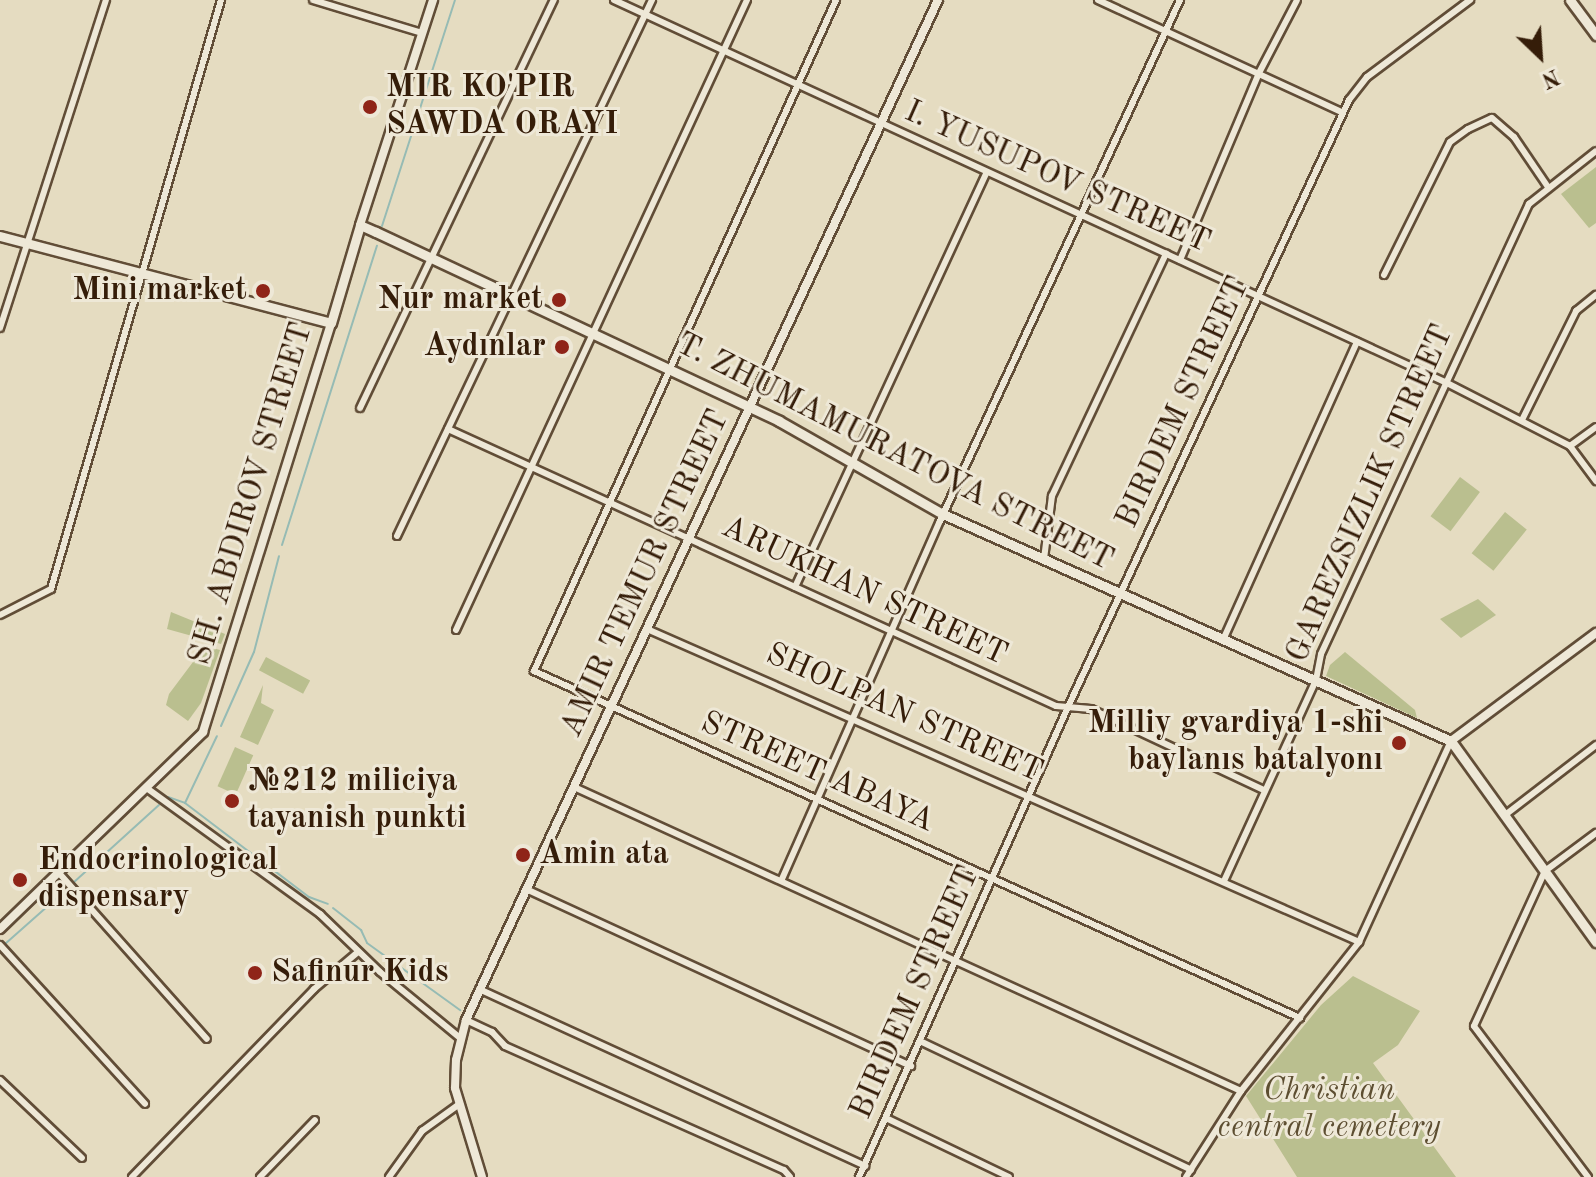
<!DOCTYPE html>
<html>
<head>
<meta charset="utf-8">
<style>
  body { margin:0 }
  #map { position:relative; width:1596px; height:1177px; overflow:hidden; background:#e5dcc1; font-family:"Old Standard TT",serif }
  div>[style] { position:absolute }
  .green>* { inset:0; background:#babf8f; transform-origin:0 0 }
  .stream>* { height:2px; margin:-1px; padding:0 1px; transform-origin:1px; border-radius:1px; background:#96bbb4 }
  .roads { filter:drop-shadow(2px 0 #614d37) drop-shadow(-2px 0 #614d37) drop-shadow(0 2px #614d37) drop-shadow(0 -2px #614d37) }
  .minor>* { height:6px; margin:-3px; padding:0 3px; transform-origin:3px; border-radius:3px; background:#eee8d7 }
  .tertiary>* { height:8px; margin:-4px; padding:0 4px; transform-origin:4px; border-radius:4px; background:#eee8d7 }
  .secondary>* { height:9px; margin:-4.5px; padding:0 4.5px; transform-origin:4.5px; border-radius:4.5px; background:#eee8d7 }
  .dots>* { width:22px; height:22px; translate:-50% -50%; box-sizing:border-box; border:4px solid #eee8d7; border-radius:50% }
  span { translate:-50% -50%; white-space:nowrap; text-align:center; line-height:1.15; -webkit-text-stroke:6px #eee8d7; paint-order:stroke }
  .poi-label { font-size:32px; color:#351d09; font-weight:700 }
  .left { translate:0 -50%; text-align:left }
  .right { translate:-100% -50%; text-align:right }
  .street-label { font-size:32px; color:#351d09 }
  .park-label { font-size:32px; color:#5d4e31; font-style:italic }
  .north { position:absolute; left:1500px; top:16px; width:80px; height:80px; -webkit-text-stroke:6px #eee8d7; paint-order:stroke; rotate:155deg; font-size:22px; font-weight:700; line-height:32px; text-align:center; color:#351d09 }
  .north::after { content:''; display:block; margin:auto; width:28px; height:36px; background:#351d09; clip-path:polygon(50% 0,100% 100%,50% 72%,0 100%) }
</style>
</head>
<body>
<div id="map">
  <div class="green">
    <div style="clip-path:polygon(1596px 167px,1596px 223px,1589px 228px,1561px 194px)"></div>
    <div style="left:1460px;top:477px;width:25px;height:49px;rotate:37deg"></div>
    <div style="left:1505px;top:512px;width:28px;height:53px;rotate:39deg"></div>
    <div style="clip-path:polygon(1478px 599px,1496px 615px,1461px 638px,1440px 619px)"></div>
    <div style="clip-path:polygon(171px 612px,225px 634px,221px 644px,167px 629px)"></div>
    <div style="clip-path:polygon(209px 647px,220px 650px,201px 703px,188px 721px,166px 705px,169px 694px,202px 650px)"></div>
    <div style="clip-path:polygon(1345px 652px,1415px 710px,1417px 718px,1326px 676px,1330px 665px)"></div>
    <div style="left:266px;top:657px;width:50px;height:15px;rotate:28deg"></div>
    <div style="clip-path:polygon(263px 685px,261px 703px,274px 710px,258px 745px,240px 737px)"></div>
    <div style="left:235px;top:747px;width:20px;height:43px;rotate:24deg"></div>
    <div style="clip-path:polygon(1353px 976px,1420px 1011px,1398px 1045px,1373px 1063px,1456px 1177px,1297px 1177px,1246px 1096px,1321px 1005px)"></div>
  </div>
  <div class="stream">
    <div style="left:382px;top:226px;width:237px;rotate:-72.1deg"></div>
    <div style="left:282px;top:545px;width:314px;rotate:-72.4deg"></div>
    <div style="left:221px;top:726px;width:81px;rotate:-66deg"></div>
    <div style="left:254px;top:652px;width:99px;rotate:-75.4deg"></div>
    <div style="left:168px;top:797px;width:18px;rotate:19deg"></div>
    <div style="left:185px;top:803px;width:74px;rotate:-64.5deg"></div>
    <div style="left:185px;top:803px;width:156px;rotate:37.2deg"></div>
    <div style="left:309px;top:897px;width:20px;rotate:20deg"></div>
    <div style="left:73px;top:883px;width:116px;rotate:-42.2deg"></div>
    <div style="left:333px;top:908px;width:36px;rotate:38deg"></div>
    <div style="left:361px;top:930px;width:14px;rotate:65deg"></div>
    <div style="left:367px;top:943px;width:115px;rotate:35.8deg"></div>
    <div style="left:5px;top:944px;width:81px;rotate:-41.5deg"></div>
  </div>
  <div class="roads">
    <div class="minor">
      <div style="left:313px;top:0;width:114px;rotate:16.8deg"></div>
      <div style="left:614px;top:0;width:915px;rotate:24.69deg"></div>
      <div style="left:1445px;top:382px;width:140px;rotate:27.1deg"></div>
      <div style="left:1570px;top:446px;width:44px;rotate:53.4deg"></div>
      <div style="left:836px;top:0;width:736px;rotate:114.23deg"></div>
      <div style="left:534px;top:671px;width:841px;rotate:24.37deg"></div>
      <div style="left:1098px;top:0;width:268px;rotate:24.7deg"></div>
      <div style="left:1180px;top:260px;width:203px;rotate:-67.1deg"></div>
      <div style="left:1259px;top:73px;width:82px;rotate:-62.5deg"></div>
      <div style="left:1384px;top:275px;width:148px;rotate:-63.6deg"></div>
      <div style="left:1450px;top:142px;width:22px;rotate:-36deg"></div>
      <div style="left:1468px;top:129px;width:26px;rotate:-25deg"></div>
      <div style="left:1492px;top:118px;width:29px;rotate:41deg"></div>
      <div style="left:1514px;top:137px;width:60px;rotate:55.8deg"></div>
      <div style="left:0;top:328px;width:345px;rotate:-72.1deg"></div>
      <div style="left:360px;top:408px;width:452px;rotate:-64.6deg"></div>
      <div style="left:1522px;top:420px;width:122px;rotate:-63.6deg"></div>
      <div style="left:1576px;top:311px;width:26px;rotate:-39deg"></div>
      <div style="left:448px;top:429px;width:668px;rotate:24.49deg"></div>
      <div style="left:1056px;top:706px;width:35px;rotate:5deg"></div>
      <div style="left:1091px;top:709px;width:189px;rotate:25.1deg"></div>
      <div style="left:1570px;top:446px;width:32px;rotate:-36deg"></div>
      <div style="left:397px;top:536px;width:594px;rotate:-64.56deg"></div>
      <div style="left:1044px;top:559px;width:64px;rotate:-82.8deg"></div>
      <div style="left:1052px;top:496px;width:268px;rotate:-64.8deg"></div>
      <div style="left:795px;top:587px;width:457px;rotate:-65.2deg"></div>
      <div style="left:0;top:615px;width:57px;rotate:-27deg"></div>
      <div style="left:51px;top:589px;width:613px;rotate:-73.9deg"></div>
      <div style="left:647px;top:629px;width:778px;rotate:23.73deg"></div>
      <div style="left:456px;top:630px;width:694px;rotate:-65.21deg"></div>
      <div style="left:1223px;top:640px;width:327px;rotate:-65.8deg"></div>
      <div style="left:574px;top:787px;width:733px;rotate:24.5deg"></div>
      <div style="left:148px;top:789px;width:213px;rotate:36deg"></div>
      <div style="left:320px;top:914px;width:83px;rotate:44deg"></div>
      <div style="left:380px;top:972px;width:104px;rotate:39.5deg"></div>
      <div style="left:1505px;top:815px;width:115px;rotate:-37.6deg"></div>
      <div style="left:59px;top:873px;width:222px;rotate:48.3deg"></div>
      <div style="left:782px;top:879px;width:391px;rotate:-66.2deg"></div>
      <div style="left:940px;top:521px;width:574px;rotate:-65.27deg"></div>
      <div style="left:1224px;top:881px;width:221px;rotate:-65.4deg"></div>
      <div style="left:1316px;top:680px;width:26px;rotate:-79deg"></div>
      <div style="left:1321px;top:654px;width:496px;rotate:-65.2deg"></div>
      <div style="left:1529px;top:204px;width:85px;rotate:-38.3deg"></div>
      <div style="left:526px;top:889px;width:424px;rotate:24.7deg"></div>
      <div style="left:0;top:945px;width:215px;rotate:47.6deg"></div>
      <div style="left:479px;top:989px;width:425px;rotate:24.6deg"></div>
      <div style="left:466px;top:1020px;width:29px;rotate:25deg"></div>
      <div style="left:492px;top:1032px;width:19px;rotate:47deg"></div>
      <div style="left:505px;top:1046px;width:305px;rotate:24deg"></div>
      <div style="left:784px;top:1170px;width:9px;rotate:49deg"></div>
      <div style="left:922px;top:1042px;width:298px;rotate:25.4deg"></div>
      <div style="left:0;top:1080px;width:113px;rotate:43.6deg"></div>
      <div style="left:888px;top:1119px;width:134px;rotate:25.6deg"></div>
      <div style="left:132px;top:1177px;width:262px;rotate:-45.9deg"></div>
      <div style="left:314px;top:989px;width:57px;rotate:-40.1deg"></div>
      <div style="left:260px;top:1177px;width:79px;rotate:-46deg"></div>
      <div style="left:389px;top:1177px;width:57px;rotate:-54.3deg"></div>
      <div style="left:422px;top:1131px;width:44px;rotate:-35.8deg"></div>
      <div style="left:859px;top:1177px;width:514px;rotate:-66.03deg"></div>
      <div style="left:1068px;top:707px;width:669px;rotate:-65.16deg"></div>
      <div style="left:1349px;top:100px;width:29px;rotate:-52deg"></div>
      <div style="left:1367px;top:77px;width:129px;rotate:-36.8deg"></div>
      <div style="left:1186px;top:1177px;width:102px;rotate:-57.4deg"></div>
      <div style="left:1241px;top:1091px;width:190px;rotate:-51.6deg"></div>
      <div style="left:1359px;top:942px;width:221px;rotate:-65.4deg"></div>
      <div style="left:1588px;top:1177px;width:189px;rotate:-127.1deg"></div>
      <div style="left:1474px;top:1026px;width:170px;rotate:-65.4deg"></div>
      <div style="left:1545px;top:871px;width:64px;rotate:-36.7deg"></div>
    </div>
    <div class="tertiary">
      <div style="left:360px;top:225px;width:237px;rotate:-72deg"></div>
      <div style="left:1451px;top:741px;width:181px;rotate:-36.7deg"></div>
      <div style="left:0;top:929px;width:283px;rotate:-44.1deg"></div>
      <div style="left:203px;top:732px;width:429px;rotate:-72.6deg"></div>
      <div style="left:482px;top:1177px;width:93px;rotate:-106.9deg"></div>
      <div style="left:455px;top:1088px;width:28px;rotate:-88deg"></div>
      <div style="left:456px;top:1060px;width:41px;rotate:-76deg"></div>
      <div style="left:466px;top:1020px;width:1124px;rotate:-65.17deg"></div>
    </div>
    <div class="secondary">
      <div style="left:1570px;top:0;width:44px;rotate:53.4deg"></div>
      <div style="left:0;top:236px;width:342px;rotate:14.7deg"></div>
      <div style="left:331px;top:323px;width:102px;rotate:-73.5deg"></div>
      <div style="left:360px;top:225px;width:17px;rotate:24deg"></div>
      <div style="left:376px;top:232px;width:445px;rotate:25.1deg"></div>
      <div style="left:779px;top:421px;width:189px;rotate:29.6deg"></div>
      <div style="left:943px;top:514px;width:556px;rotate:24.08deg"></div>
      <div style="left:1451px;top:741px;width:248px;rotate:54.2deg"></div>
    </div>
  </div>
  <div class="dots">
    <div style="left:370px;top:107px;background:#8f2418"></div>
    <div style="left:263px;top:291px;background:#8f2418"></div>
    <div style="left:559px;top:300px;background:#8f2418"></div>
    <div style="left:562px;top:347px;background:#8f2418"></div>
    <div style="left:1399px;top:743px;background:#8f2418"></div>
    <div style="left:232px;top:801px;background:#8f2418"></div>
    <div style="left:523px;top:855px;background:#8f2418"></div>
    <div style="left:20px;top:880px;background:#8f2418"></div>
    <div style="left:255px;top:973px;background:#8f2418"></div>
  </div>
  <div class="poi-label">
    <span class="left" style="left:386px;top:107px">MIR KO'PIR<br>SAWDA ORAYI</span>
    <span class="right" style="left:247px;top:291px">Mini market</span>
    <span class="right" style="left:543px;top:300px">Nur market</span>
    <span class="right" style="left:546px;top:347px">Aydınlar</span>
    <span class="right" style="left:1383px;top:743px">Milliy gvardiya 1-shi<br>baylanıs batalyonı</span>
    <span class="left" style="left:248px;top:801px">№212 miliciya<br>tayanish punkti</span>
    <span class="left" style="left:539px;top:855px">Amin ata</span>
    <span class="left" style="left:38px;top:880px">Endocrinological<br>dispensary</span>
    <span class="left" style="left:271px;top:973px">Safinur Kids</span>
  </div>
  <div class="street-label">
    <span style="left:1057px;top:178px;rotate:24deg">I. YUSUPOV STREET</span>
    <span style="left:1184px;top:403px;rotate:-65deg">BIRDEM STREET</span>
    <span style="left:894px;top:453px;rotate:27deg">T. ZHUMAMURATOVA STREET</span>
    <span style="left:252px;top:494px;rotate:-73deg">SH. ABDIROV STREET</span>
    <span style="left:1371px;top:494px;rotate:-66deg">GAREZSIZLIK STREET</span>
    <span style="left:646px;top:574px;rotate:-65deg">AMIR TEMUR STREET</span>
    <span style="left:864px;top:592px;rotate:25deg">ARUKHAN STREET</span>
    <span style="left:904px;top:714px;rotate:24deg">SHOLPAN STREET</span>
    <span style="left:817px;top:773px;rotate:24deg">STREET ABAYA</span>
    <span style="left:916px;top:993px;rotate:-66deg">BIRDEM STREET</span>
  </div>
  <div class="park-label">
    <span style="left:1329px;top:1110px">Christian<br>central cemetery</span>
  </div>
  <div class="north">N</div>
</div>
</body>
</html>
